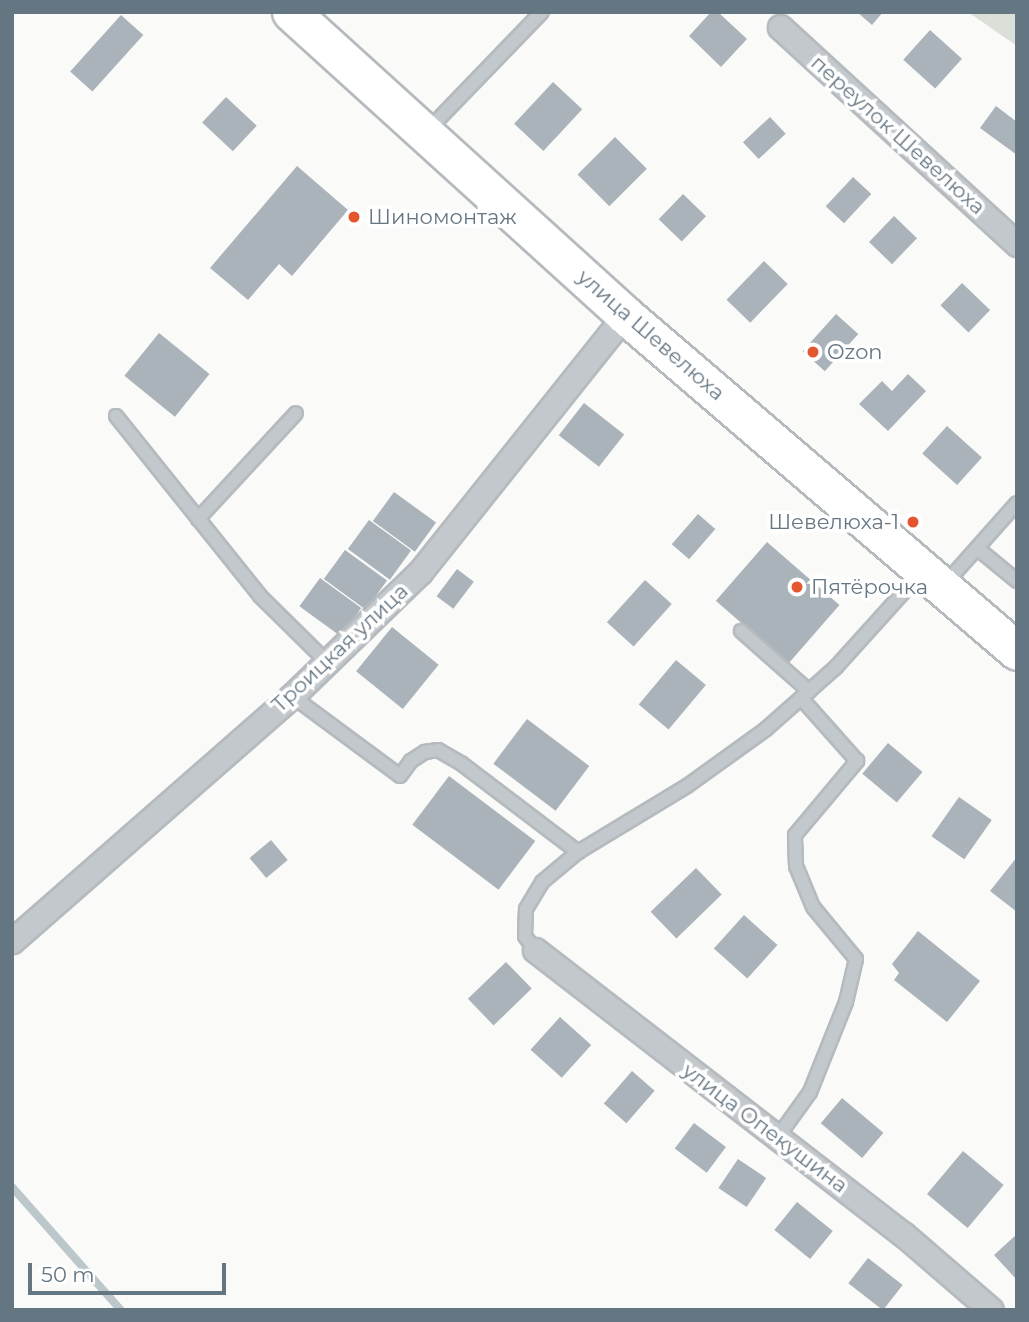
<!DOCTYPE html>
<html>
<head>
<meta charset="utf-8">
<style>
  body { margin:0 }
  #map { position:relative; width:1029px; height:1322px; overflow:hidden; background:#fafaf8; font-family:Montserrat,sans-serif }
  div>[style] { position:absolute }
  .green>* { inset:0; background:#dadfd7 }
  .stream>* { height:8px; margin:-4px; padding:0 4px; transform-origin:4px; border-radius:4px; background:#bbc7cb }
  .building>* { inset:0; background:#aab3b9; transform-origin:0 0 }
  .roads { filter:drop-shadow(2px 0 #b5babe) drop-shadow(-2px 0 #b5babe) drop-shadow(0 2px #b5babe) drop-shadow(0 -2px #b5babe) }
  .service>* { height:12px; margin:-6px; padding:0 6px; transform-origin:6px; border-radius:6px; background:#c3c8cc }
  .minor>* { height:23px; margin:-11.5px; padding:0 11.5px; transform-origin:11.5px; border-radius:11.5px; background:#c3c8cc }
  .primary>* { height:37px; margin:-18.5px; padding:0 18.5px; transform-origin:18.5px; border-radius:18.5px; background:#fff }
  .dots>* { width:19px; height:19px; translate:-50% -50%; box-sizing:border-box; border:4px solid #fff; border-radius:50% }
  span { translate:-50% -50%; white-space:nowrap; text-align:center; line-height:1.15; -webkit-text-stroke:7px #fff; paint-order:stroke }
  .street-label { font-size:21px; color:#657683 }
  .poi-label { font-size:21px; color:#657683 }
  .left { translate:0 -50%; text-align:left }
  .right { translate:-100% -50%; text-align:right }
  .frame { position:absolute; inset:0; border:14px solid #657683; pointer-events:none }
  .scale { position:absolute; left:28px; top:1263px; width:198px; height:32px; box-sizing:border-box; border:4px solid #657683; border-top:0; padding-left:9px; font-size:21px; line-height:24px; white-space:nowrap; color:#657683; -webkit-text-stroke:5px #fff; paint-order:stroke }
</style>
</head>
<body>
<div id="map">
  <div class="green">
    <div style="clip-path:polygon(968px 12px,1017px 12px,1017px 46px)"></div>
  </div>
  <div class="stream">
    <div style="left:12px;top:1187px;width:164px;rotate:48.5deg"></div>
  </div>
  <div class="building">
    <div style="clip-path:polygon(711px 12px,718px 12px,747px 39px,721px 67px,689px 36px)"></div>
    <div style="clip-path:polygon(857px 12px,883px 12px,872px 25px)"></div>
    <div style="left:121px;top:15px;width:30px;height:76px;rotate:42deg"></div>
    <div style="left:930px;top:30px;width:43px;height:40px;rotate:42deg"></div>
    <div style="left:553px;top:82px;width:40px;height:57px;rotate:43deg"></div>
    <div style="left:226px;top:97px;width:42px;height:35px;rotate:43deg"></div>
    <div style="clip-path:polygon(996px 106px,1017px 122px,1017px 155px,980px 128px)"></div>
    <div style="left:770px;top:117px;width:23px;height:37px;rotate:47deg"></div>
    <div style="left:615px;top:137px;width:45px;height:53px;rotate:45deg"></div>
    <div style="clip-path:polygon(297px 166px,348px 210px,292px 276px,279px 264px,248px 300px,210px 268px)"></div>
    <div style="left:853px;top:177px;width:25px;height:40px;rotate:43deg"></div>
    <div style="left:683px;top:194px;width:32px;height:35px;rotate:44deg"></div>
    <div style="left:894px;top:216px;width:32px;height:36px;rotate:44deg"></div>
    <div style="left:764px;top:261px;width:33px;height:54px;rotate:44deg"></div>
    <div style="left:962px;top:283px;width:39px;height:31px;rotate:44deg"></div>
    <div style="left:836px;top:314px;width:30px;height:50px;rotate:42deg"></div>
    <div style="left:159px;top:333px;width:65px;height:55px;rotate:39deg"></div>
    <div style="clip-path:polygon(908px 374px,926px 391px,888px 431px,859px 404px,882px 381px,892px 391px)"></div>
    <div style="left:584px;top:403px;width:51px;height:41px;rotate:38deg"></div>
    <div style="left:947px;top:426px;width:47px;height:37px;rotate:42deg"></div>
    <div style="left:394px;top:492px;width:52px;height:36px;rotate:36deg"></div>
    <div style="left:698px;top:514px;width:23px;height:40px;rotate:41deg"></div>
    <div style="left:369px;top:520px;width:52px;height:36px;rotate:36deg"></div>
    <div style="left:767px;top:542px;width:96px;height:78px;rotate:41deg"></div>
    <div style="left:345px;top:550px;width:52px;height:36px;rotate:36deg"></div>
    <div style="left:457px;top:569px;width:21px;height:34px;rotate:37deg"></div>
    <div style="left:320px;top:578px;width:51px;height:35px;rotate:36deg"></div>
    <div style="left:645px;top:580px;width:36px;height:57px;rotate:42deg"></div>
    <div style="left:392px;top:627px;width:60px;height:57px;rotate:39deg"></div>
    <div style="left:676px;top:660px;width:39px;height:58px;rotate:40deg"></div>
    <div style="left:527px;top:719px;width:78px;height:56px;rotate:37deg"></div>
    <div style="left:888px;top:743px;width:45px;height:40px;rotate:40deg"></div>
    <div style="left:449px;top:776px;width:108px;height:61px;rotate:37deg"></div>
    <div style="left:959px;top:797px;width:40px;height:48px;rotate:35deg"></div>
    <div style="left:271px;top:840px;width:26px;height:28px;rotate:50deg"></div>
    <div style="clip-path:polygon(1017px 857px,1017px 912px,990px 891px)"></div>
    <div style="left:696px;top:868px;width:37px;height:63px;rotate:46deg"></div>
    <div style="left:744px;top:915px;width:45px;height:45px;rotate:42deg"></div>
    <div style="clip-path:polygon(918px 931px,980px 981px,947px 1022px,894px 980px,899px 973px,892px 964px)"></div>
    <div style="left:506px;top:962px;width:37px;height:53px;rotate:46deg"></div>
    <div style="left:560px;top:1017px;width:42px;height:44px;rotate:42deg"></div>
    <div style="left:632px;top:1071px;width:30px;height:43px;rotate:41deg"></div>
    <div style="left:842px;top:1098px;width:54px;height:33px;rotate:40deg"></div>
    <div style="left:694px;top:1123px;width:40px;height:32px;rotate:37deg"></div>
    <div style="left:963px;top:1151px;width:53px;height:56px;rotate:40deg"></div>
    <div style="left:738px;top:1159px;width:34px;height:35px;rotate:34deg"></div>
    <div style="left:797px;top:1202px;width:46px;height:36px;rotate:39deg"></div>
    <div style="clip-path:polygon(1017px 1234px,1017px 1280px,994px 1255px)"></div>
    <div style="left:868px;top:1258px;width:44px;height:32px;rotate:38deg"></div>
  </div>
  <div class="roads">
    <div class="service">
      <div style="left:427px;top:131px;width:165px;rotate:-46deg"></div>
      <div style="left:116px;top:416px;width:231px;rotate:51.3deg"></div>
      <div style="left:260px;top:596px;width:94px;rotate:44.6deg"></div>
      <div style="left:198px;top:519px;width:144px;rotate:-47.2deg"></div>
      <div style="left:977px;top:548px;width:52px;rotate:39.5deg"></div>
      <div style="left:945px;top:584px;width:108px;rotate:-48.4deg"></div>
      <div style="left:741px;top:631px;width:91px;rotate:41.4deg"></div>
      <div style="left:292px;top:696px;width:134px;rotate:36.5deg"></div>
      <div style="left:400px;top:776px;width:19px;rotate:-54deg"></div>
      <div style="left:411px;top:761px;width:17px;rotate:-33deg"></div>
      <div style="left:425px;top:752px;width:13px;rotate:-9deg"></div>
      <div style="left:438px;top:750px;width:28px;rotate:30deg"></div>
      <div style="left:462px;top:764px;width:146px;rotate:37.2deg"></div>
      <div style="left:535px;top:950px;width:17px;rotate:-126deg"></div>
      <div style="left:525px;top:936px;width:27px;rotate:-88deg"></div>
      <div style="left:526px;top:909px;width:31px;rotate:-59deg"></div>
      <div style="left:542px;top:882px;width:47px;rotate:-39.8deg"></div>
      <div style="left:578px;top:852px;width:127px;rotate:-31.2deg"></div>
      <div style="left:687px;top:786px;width:97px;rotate:-35.8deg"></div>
      <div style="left:766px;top:729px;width:94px;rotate:-41.5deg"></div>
      <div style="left:836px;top:667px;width:125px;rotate:-47.9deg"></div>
      <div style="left:777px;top:1138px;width:57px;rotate:-54.3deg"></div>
      <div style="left:810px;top:1092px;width:97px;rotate:-68.2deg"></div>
      <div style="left:846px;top:1002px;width:44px;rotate:-76.9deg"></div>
      <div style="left:856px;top:959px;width:67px;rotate:-129.6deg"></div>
      <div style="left:813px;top:907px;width:44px;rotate:-112.5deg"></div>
      <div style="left:796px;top:866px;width:31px;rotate:-92deg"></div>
      <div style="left:795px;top:835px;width:97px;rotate:-50deg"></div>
      <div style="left:857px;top:761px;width:84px;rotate:-131.6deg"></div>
    </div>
    <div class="minor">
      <div style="left:780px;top:27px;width:321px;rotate:42.5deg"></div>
      <div style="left:12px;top:941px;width:372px;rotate:-41.2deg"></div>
      <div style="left:292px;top:696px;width:178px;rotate:-44.1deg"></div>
      <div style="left:420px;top:572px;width:329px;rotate:-51.4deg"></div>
      <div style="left:535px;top:950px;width:465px;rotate:37.7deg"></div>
      <div style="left:903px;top:1234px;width:116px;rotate:40.8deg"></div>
    </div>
    <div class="primary">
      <div style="left:291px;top:12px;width:451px;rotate:42.2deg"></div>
      <div style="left:625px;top:315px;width:516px;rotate:40.6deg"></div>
    </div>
  </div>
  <div class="dots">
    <div style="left:354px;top:217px;background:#e4572e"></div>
    <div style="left:813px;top:352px;background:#e4572e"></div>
    <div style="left:913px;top:522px;background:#e4572e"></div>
    <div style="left:797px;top:587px;background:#e4572e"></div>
  </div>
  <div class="street-label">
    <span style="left:898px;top:135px;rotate:42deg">переулок Шевелюха</span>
    <span style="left:651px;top:335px;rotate:41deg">улица Шевелюха</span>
    <span style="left:340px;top:648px;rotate:-43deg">Троицкая улица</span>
    <span style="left:765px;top:1128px;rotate:37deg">улица Опекушина</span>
  </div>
  <div class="poi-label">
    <span class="left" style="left:368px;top:217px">Шиномонтаж</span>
    <span class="left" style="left:827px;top:352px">Ozon</span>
    <span class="right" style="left:899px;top:522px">Шевелюха-1</span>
    <span class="left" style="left:811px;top:587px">Пятёрочка</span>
  </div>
  <div class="frame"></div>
  <div class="scale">50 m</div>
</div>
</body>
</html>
